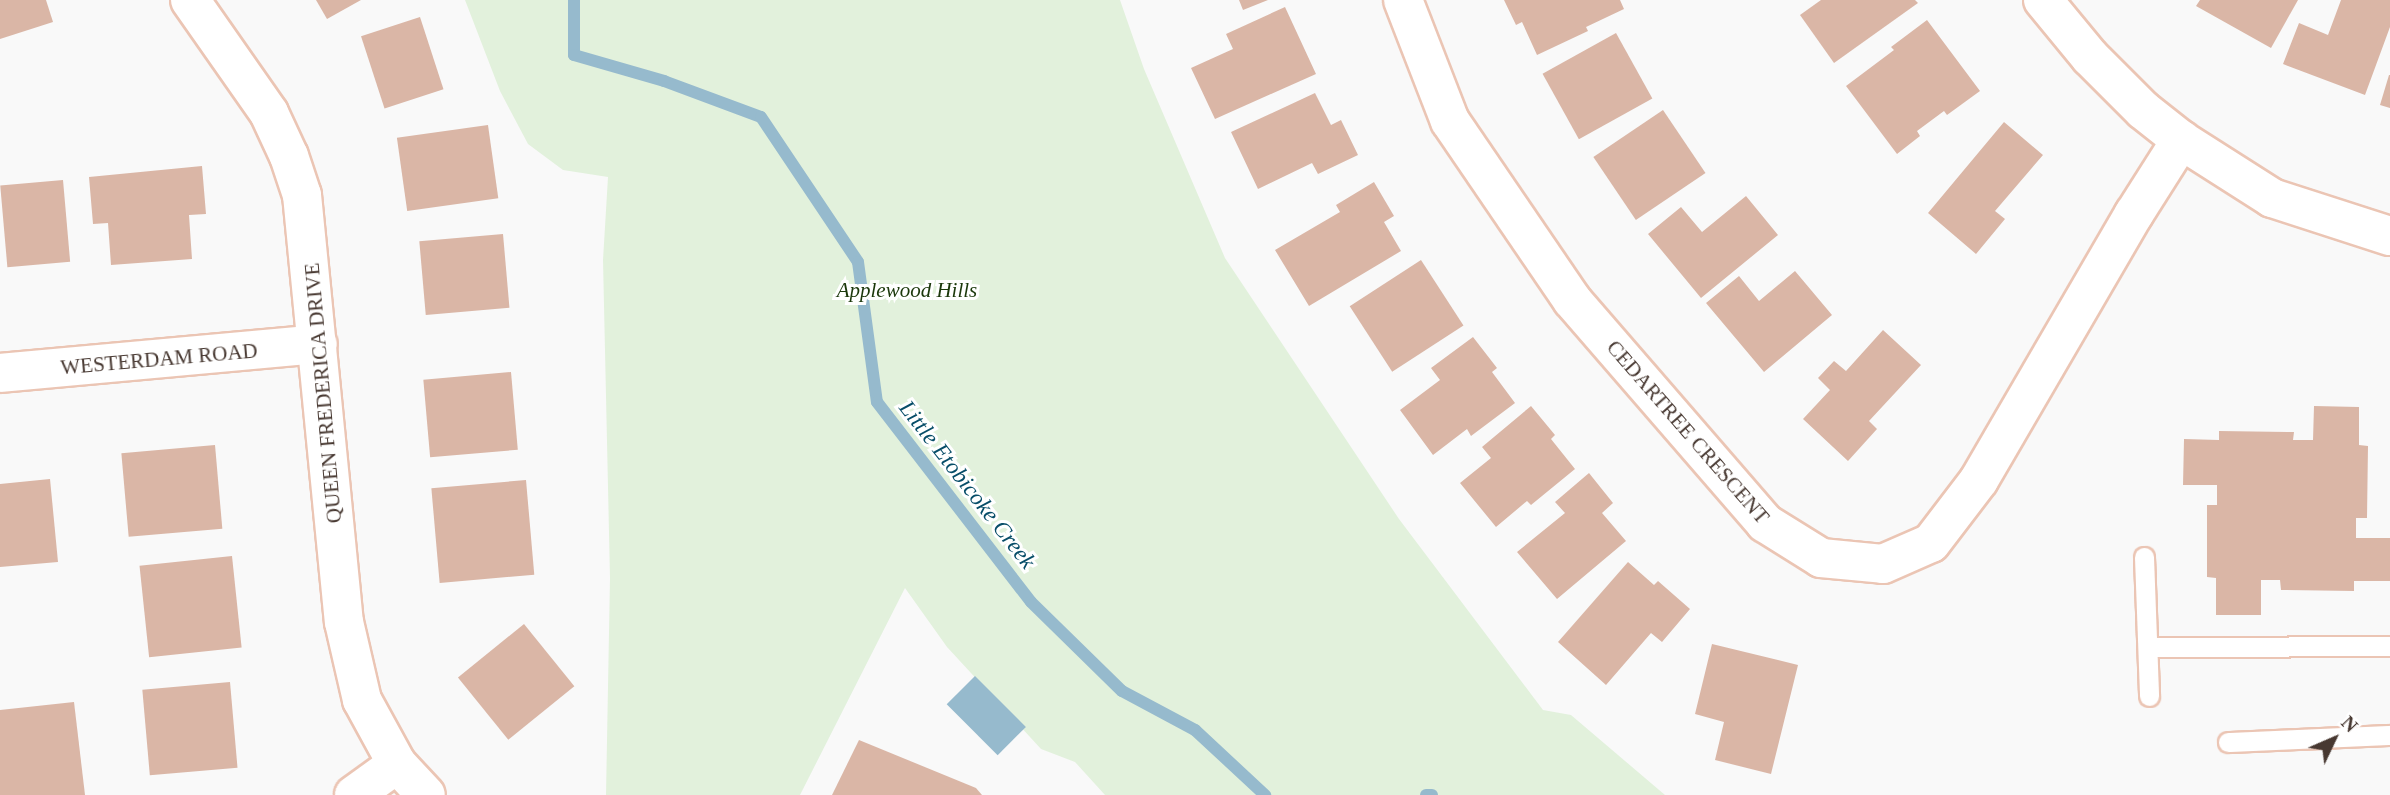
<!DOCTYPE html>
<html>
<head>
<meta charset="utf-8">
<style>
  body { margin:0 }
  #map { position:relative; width:2390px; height:795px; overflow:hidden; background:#f9f9f9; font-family:"Times New Roman",serif }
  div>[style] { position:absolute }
  .green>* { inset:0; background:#e2f1dc }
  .water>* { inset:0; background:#96bacd; transform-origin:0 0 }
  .stream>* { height:12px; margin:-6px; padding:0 6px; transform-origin:6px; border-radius:6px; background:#96bacd }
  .building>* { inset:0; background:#dab6a6; transform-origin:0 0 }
  .roads { filter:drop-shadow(2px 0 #ebc5b4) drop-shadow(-2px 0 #ebc5b4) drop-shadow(0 2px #ebc5b4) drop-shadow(0 -2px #ebc5b4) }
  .service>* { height:19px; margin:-9.5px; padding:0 9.5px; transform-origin:9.5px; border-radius:9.5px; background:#fff }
  .minor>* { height:38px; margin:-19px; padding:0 19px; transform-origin:19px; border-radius:19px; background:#fff }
  .tertiary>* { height:38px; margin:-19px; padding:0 19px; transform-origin:19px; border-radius:19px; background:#fff }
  span { translate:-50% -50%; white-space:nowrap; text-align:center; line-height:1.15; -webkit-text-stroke:6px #fff; paint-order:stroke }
  .park-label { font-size:21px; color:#1b380b; font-style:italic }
  .street-label { font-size:21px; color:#473831 }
  .water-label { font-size:23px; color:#074d68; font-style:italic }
  .north { position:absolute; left:2299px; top:704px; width:70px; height:70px; -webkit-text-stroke:5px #fff; paint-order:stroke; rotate:46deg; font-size:19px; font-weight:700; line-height:28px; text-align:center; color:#473831 }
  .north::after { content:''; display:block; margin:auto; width:24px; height:32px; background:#473831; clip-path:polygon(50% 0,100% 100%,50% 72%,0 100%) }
</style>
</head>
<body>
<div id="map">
  <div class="green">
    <div style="clip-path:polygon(465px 0,1120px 0,1144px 69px,1225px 258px,1399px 519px,1543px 710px,1571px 715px,1665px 795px,1105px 795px,1075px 762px,1041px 749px,947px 647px,905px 588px,800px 795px,606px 795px,610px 578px,603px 260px,608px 177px,563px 170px,528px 144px,500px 91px)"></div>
  </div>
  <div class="water">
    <div style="left:975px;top:676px;width:72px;height:40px;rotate:45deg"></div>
  </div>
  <div class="stream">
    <div style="left:574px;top:0;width:55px;rotate:90deg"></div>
    <div style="left:574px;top:55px;width:94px;rotate:16.1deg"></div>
    <div style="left:664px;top:81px;width:103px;rotate:20.4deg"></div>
    <div style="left:761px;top:117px;width:174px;rotate:56.2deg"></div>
    <div style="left:858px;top:262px;width:141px;rotate:82.3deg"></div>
    <div style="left:877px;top:402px;width:252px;rotate:52.4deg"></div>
    <div style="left:1031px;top:602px;width:127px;rotate:44.4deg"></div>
    <div style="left:1122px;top:691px;width:83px;rotate:28.1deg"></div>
    <div style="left:1195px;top:730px;width:96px;rotate:42.9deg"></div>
    <div style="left:1426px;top:795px;width:6px"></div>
  </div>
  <div class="building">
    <div style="clip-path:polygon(0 0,46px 0,53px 22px,0 39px)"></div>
    <div style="clip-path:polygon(316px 0,361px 0,327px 19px)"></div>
    <div style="clip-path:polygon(1239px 0,1268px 0,1243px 10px)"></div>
    <div style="clip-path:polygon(1504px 0,1620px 0,1624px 9px,1586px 27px,1588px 31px,1537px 55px,1522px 22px,1516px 25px)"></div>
    <div style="clip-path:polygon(1821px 0,1915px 0,1918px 3px,1834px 63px,1800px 15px)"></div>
    <div style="clip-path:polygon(2200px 0,2298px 0,2271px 48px,2196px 6px)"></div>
    <div style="clip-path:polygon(2341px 0,2390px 0,2390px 27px,2365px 95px,2283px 64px,2299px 23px,2328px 35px)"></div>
    <div style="clip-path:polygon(1285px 7px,1316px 74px,1215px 119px,1191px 68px,1233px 49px,1226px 34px)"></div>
    <div style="left:420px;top:17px;width:76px;height:62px;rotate:72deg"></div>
    <div style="clip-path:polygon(1927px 20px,1980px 91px,1947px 115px,1944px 111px,1917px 131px,1920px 136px,1897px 154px,1846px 86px,1894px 50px,1891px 47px)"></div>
    <div style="left:1616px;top:33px;width:75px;height:84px;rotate:61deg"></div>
    <div style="clip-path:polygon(2389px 75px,2390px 75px,2390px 108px,2380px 105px)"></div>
    <div style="clip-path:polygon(1315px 93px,1331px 125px,1341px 120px,1358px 155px,1318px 174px,1312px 163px,1258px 189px,1231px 132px)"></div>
    <div style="left:1663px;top:110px;width:76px;height:84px;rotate:56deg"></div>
    <div style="clip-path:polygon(2004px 122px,2043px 155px,1995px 211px,2005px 219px,1976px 254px,1928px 213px)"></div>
    <div style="left:488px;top:125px;width:74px;height:92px;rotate:82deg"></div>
    <div style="clip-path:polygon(202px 166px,206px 214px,189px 215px,192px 259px,111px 265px,108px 223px,93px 224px,89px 177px)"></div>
    <div style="left:63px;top:180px;width:82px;height:63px;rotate:85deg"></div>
    <div style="clip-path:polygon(1374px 182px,1394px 216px,1384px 222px,1401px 251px,1309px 306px,1275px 250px,1340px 212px,1336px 205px)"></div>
    <div style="clip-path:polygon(1746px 196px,1778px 235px,1701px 298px,1648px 234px,1681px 207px,1702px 232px)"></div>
    <div style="left:503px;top:234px;width:74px;height:84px;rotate:85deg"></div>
    <div style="left:1421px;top:260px;width:78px;height:85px;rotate:57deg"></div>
    <div style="clip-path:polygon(1795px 271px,1832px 315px,1764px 372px,1706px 303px,1739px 276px,1759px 301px)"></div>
    <div style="clip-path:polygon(1883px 330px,1921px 365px,1869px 421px,1877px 429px,1848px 461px,1803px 419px,1830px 390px,1818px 378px,1834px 361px,1846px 371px)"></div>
    <div style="clip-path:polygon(1473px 337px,1497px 368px,1492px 372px,1515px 403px,1471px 436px,1467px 429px,1433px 455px,1400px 410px,1440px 380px,1431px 368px)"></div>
    <div style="left:511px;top:372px;width:78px;height:88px;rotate:85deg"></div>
    <div style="clip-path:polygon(1531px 406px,1555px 435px,1551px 439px,1575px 469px,1531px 505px,1527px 501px,1496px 527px,1460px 483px,1491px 458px,1482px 447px)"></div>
    <div style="clip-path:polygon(2314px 406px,2359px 407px,2359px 445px,2368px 446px,2367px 518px,2356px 518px,2356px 538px,2390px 538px,2390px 581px,2354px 581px,2354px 591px,2281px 590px,2280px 580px,2261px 580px,2261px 615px,2216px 615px,2216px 578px,2207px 577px,2207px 505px,2217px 505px,2217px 485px,2183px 485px,2184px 439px,2219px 440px,2219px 431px,2294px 432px,2293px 440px,2313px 440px)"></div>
    <div style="left:215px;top:445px;width:84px;height:94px;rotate:85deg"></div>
    <div style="clip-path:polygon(1589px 473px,1613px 503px,1602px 513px,1626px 541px,1557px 599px,1517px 552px,1565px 513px,1555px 502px)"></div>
    <div style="clip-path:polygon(50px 479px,58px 562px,0 567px,0 484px)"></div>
    <div style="left:526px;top:480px;width:95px;height:95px;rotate:85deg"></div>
    <div style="left:232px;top:556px;width:92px;height:93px;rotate:84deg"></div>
    <div style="clip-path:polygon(1628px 562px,1654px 585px,1658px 581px,1690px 609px,1662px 642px,1651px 633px,1606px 685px,1558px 642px)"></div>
    <div style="left:524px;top:624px;width:80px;height:85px;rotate:51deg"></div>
    <div style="clip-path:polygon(1712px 644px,1798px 665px,1771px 774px,1715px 760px,1724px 722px,1695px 714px)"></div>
    <div style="left:230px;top:682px;width:86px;height:88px;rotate:85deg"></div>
    <div style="clip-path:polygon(74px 702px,85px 795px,0 795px,0 710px)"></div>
    <div style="clip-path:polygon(859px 740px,976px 788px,982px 795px,832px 795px)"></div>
  </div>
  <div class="roads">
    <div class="service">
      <div style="left:2144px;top:557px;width:139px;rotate:87.9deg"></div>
      <div style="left:2148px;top:647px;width:242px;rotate:-0.2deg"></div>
      <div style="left:2228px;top:742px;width:162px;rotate:-2.5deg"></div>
    </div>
    <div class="minor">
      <div style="left:1403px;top:0;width:130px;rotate:68.8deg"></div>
      <div style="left:1450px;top:121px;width:217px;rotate:55.7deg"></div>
      <div style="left:1572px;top:300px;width:295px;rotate:49.1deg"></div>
      <div style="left:1765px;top:523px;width:66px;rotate:32deg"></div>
      <div style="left:1821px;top:558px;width:62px;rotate:5.5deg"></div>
      <div style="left:1883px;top:564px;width:52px;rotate:-23.6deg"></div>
      <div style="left:1931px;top:543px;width:79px;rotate:-52.7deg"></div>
      <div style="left:1979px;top:480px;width:308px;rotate:-59.8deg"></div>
      <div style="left:2134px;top:214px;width:88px;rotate:-57.6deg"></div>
      <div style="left:0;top:373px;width:319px;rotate:-5.2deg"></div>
      <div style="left:354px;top:795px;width:53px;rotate:-35.8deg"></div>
    </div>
    <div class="tertiary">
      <div style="left:190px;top:0;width:138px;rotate:55deg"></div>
      <div style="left:269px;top:113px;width:47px;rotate:65.1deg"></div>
      <div style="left:289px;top:156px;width:41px;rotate:71.6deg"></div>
      <div style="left:302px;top:195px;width:429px;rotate:84.4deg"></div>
      <div style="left:344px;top:622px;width:80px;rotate:77deg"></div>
      <div style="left:362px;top:700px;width:73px;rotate:61.3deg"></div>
      <div style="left:397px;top:764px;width:42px;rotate:46.9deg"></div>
      <div style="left:2043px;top:0;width:74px;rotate:50.5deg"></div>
      <div style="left:2090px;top:57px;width:75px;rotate:45deg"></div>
      <div style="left:2143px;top:110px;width:48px;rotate:38.3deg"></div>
      <div style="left:2181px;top:140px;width:108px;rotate:32.5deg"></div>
      <div style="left:2272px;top:198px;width:124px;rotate:17.9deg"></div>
    </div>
  </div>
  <div class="park-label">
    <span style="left:907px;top:290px">Applewood Hills</span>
  </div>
  <div class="street-label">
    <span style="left:159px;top:359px;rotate:-5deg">WESTERDAM ROAD</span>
    <span style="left:323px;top:393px;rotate:-95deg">QUEEN FREDERICA DRIVE</span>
    <span style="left:1688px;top:432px;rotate:49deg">CEDARTREE CRESCENT</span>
  </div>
  <div class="water-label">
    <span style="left:967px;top:485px;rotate:52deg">Little Etobicoke Creek</span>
  </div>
  <div class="north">N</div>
</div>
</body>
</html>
